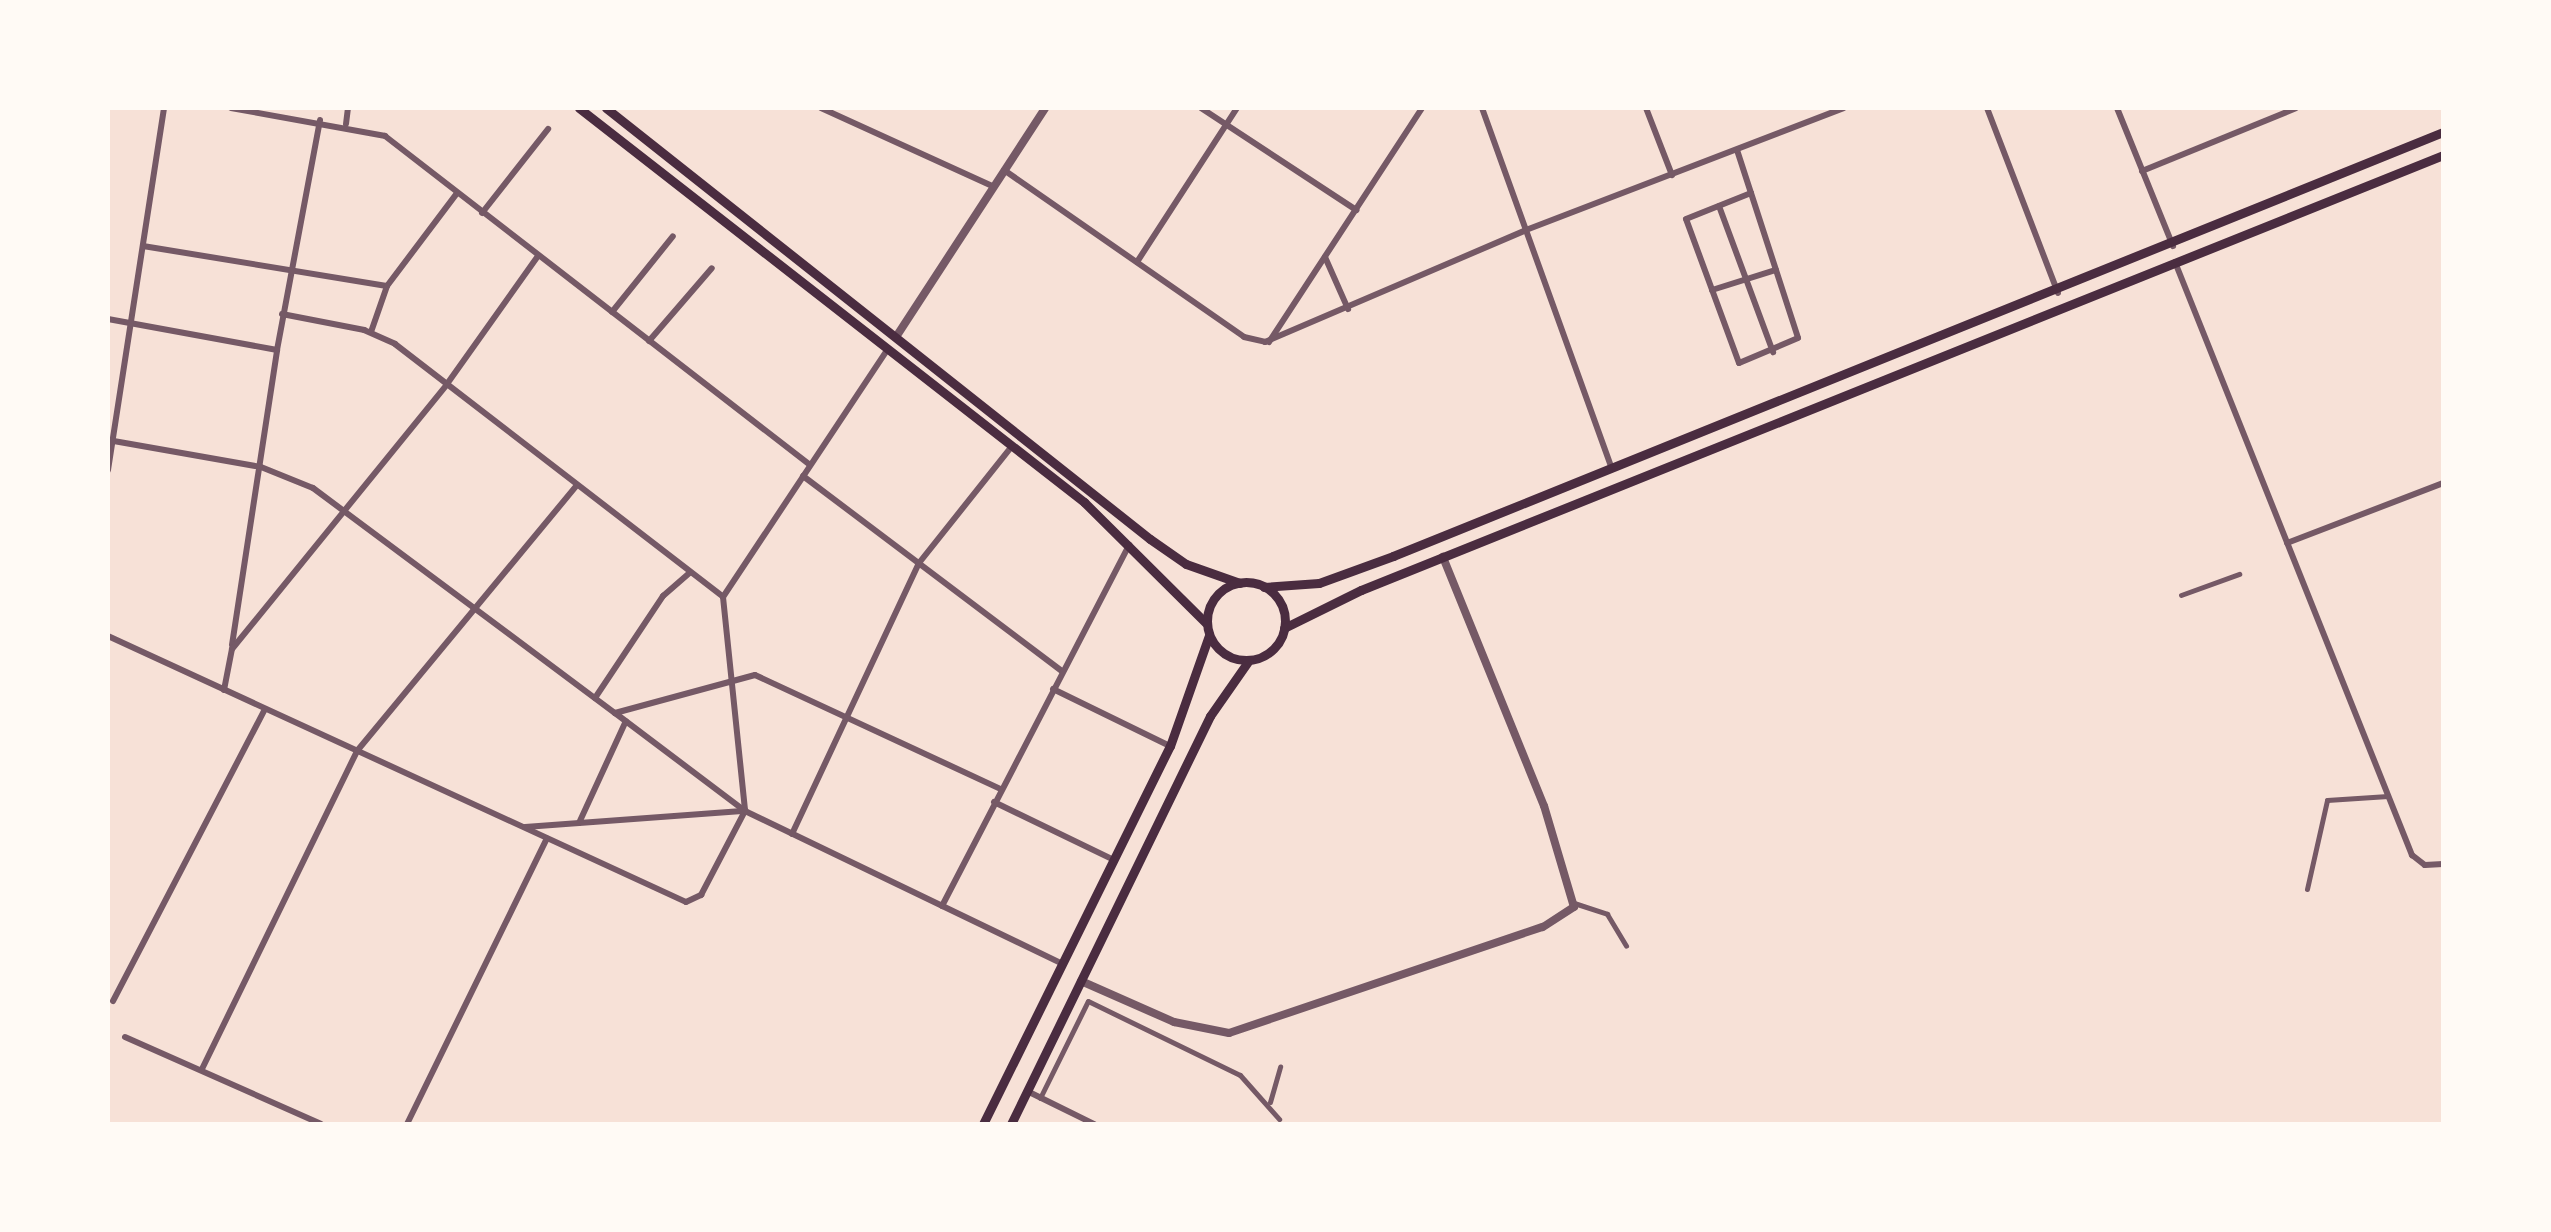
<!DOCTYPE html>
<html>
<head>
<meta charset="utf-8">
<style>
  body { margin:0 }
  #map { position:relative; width:2551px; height:1232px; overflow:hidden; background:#f7e1d7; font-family:"Asap Condensed",sans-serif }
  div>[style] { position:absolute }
  .pedestrian>* { height:5px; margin:-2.5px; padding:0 2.5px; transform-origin:2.5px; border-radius:2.5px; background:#755966 }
  .minor>* { height:6px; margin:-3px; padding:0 3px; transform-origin:3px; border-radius:3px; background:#755966 }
  .tertiary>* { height:8px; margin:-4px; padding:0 4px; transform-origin:4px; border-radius:4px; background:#755966 }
  .secondary>* { height:9px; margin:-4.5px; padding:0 4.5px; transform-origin:4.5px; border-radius:4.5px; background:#4a2c40 }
  .secondary>.ring { margin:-4.5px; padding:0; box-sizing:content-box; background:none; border:9px solid #4a2c40; border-radius:50% }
  span { translate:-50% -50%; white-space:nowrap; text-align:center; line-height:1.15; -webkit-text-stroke:8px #fffaf5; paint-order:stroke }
  .frame { position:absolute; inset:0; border:110px solid #fffaf5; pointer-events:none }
</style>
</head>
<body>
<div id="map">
  <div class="pedestrian">
    <div style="left:2181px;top:595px;width:62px;rotate:-19.9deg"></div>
    <div style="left:2307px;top:889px;width:91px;rotate:-77.3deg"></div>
    <div style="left:2327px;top:800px;width:61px;rotate:-3.8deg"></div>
    <div style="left:1574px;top:903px;width:35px;rotate:18deg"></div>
    <div style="left:1607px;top:914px;width:37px;rotate:59deg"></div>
    <div style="left:1040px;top:1098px;width:108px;rotate:-63.7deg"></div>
    <div style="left:1088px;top:1001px;width:169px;rotate:26deg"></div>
    <div style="left:1240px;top:1075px;width:59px;rotate:48.4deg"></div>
    <div style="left:1270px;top:1102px;width:37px;rotate:-74deg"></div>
  </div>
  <div class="minor">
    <div style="left:231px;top:108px;width:157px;rotate:10.3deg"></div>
    <div style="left:385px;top:136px;width:537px;rotate:37.74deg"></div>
    <div style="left:821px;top:108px;width:190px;rotate:24.5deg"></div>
    <div style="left:1201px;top:108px;width:186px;rotate:33.3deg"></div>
    <div style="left:1482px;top:108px;width:384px;rotate:70.2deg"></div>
    <div style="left:1646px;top:108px;width:72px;rotate:68.8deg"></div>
    <div style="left:1987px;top:108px;width:198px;rotate:69deg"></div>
    <div style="left:2117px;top:108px;width:149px;rotate:67.9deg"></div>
    <div style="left:346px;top:124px;width:16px;rotate:-83deg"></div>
    <div style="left:1737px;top:150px;width:45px;rotate:72deg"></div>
    <div style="left:1751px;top:193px;width:152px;rotate:72deg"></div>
    <div style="left:1798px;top:338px;width:64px;rotate:157deg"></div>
    <div style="left:1739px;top:363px;width:153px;rotate:-110.2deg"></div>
    <div style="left:1686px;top:219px;width:70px;rotate:-21.8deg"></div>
    <div style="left:1004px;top:170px;width:292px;rotate:34.8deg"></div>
    <div style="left:1244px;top:337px;width:22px;rotate:13deg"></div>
    <div style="left:1265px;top:342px;width:284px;rotate:-23.2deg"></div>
    <div style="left:1526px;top:230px;width:340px;rotate:-21deg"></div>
    <div style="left:2142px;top:171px;width:166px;rotate:-22.2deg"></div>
    <div style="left:1719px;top:206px;width:156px;rotate:69.7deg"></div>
    <div style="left:482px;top:213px;width:107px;rotate:-51.8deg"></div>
    <div style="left:143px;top:246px;width:247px;rotate:9.3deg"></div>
    <div style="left:387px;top:286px;width:116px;rotate:-53deg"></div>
    <div style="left:1325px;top:257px;width:57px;rotate:66.1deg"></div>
    <div style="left:1137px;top:262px;width:184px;rotate:-57deg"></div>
    <div style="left:2175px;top:262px;width:639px;rotate:68.22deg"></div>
    <div style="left:2412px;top:855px;width:16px;rotate:38deg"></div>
    <div style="left:2425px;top:865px;width:18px;rotate:-3deg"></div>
    <div style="left:1712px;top:290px;width:67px;rotate:-17.4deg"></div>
    <div style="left:612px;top:312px;width:97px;rotate:-51.2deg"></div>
    <div style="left:282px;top:314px;width:84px;rotate:11deg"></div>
    <div style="left:364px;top:330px;width:34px;rotate:24deg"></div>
    <div style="left:395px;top:344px;width:414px;rotate:37.6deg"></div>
    <div style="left:723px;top:597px;width:215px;rotate:84.1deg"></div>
    <div style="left:108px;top:319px;width:172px;rotate:10.4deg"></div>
    <div style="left:277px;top:350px;width:234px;rotate:-79.4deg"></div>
    <div style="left:371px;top:332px;width:49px;rotate:-70.8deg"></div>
    <div style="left:649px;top:341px;width:96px;rotate:-49.2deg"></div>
    <div style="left:1269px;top:342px;width:280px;rotate:-56.8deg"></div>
    <div style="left:108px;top:440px;width:155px;rotate:10deg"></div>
    <div style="left:261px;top:467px;width:56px;rotate:22deg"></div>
    <div style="left:313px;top:488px;width:377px;rotate:36.7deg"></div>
    <div style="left:615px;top:713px;width:145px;rotate:-15.2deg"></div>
    <div style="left:755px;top:675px;width:271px;rotate:24.9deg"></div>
    <div style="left:108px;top:470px;width:366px;rotate:-81.2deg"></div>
    <div style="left:803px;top:476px;width:324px;rotate:37deg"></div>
    <div style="left:2287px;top:543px;width:167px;rotate:-21deg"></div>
    <div style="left:723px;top:597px;width:298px;rotate:-56.4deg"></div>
    <div style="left:108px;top:636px;width:636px;rotate:24.71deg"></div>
    <div style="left:686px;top:902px;width:17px;rotate:-25deg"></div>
    <div style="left:701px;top:895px;width:95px;rotate:-62.4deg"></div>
    <div style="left:232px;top:645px;width:298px;rotate:-81.3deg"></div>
    <div style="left:1053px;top:689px;width:130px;rotate:26deg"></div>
    <div style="left:224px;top:690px;width:42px;rotate:-79deg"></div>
    <div style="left:232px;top:649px;width:341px;rotate:-50.9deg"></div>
    <div style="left:447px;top:384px;width:157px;rotate:-54.6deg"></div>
    <div style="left:595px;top:698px;width:123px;rotate:-56.3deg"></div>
    <div style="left:663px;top:596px;width:35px;rotate:-41deg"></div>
    <div style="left:615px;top:713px;width:163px;rotate:37deg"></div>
    <div style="left:745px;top:811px;width:353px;rotate:25.7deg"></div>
    <div style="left:994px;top:802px;width:133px;rotate:25.8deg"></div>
    <div style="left:579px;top:823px;width:112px;rotate:-65.3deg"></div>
    <div style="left:525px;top:827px;width:221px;rotate:-4.2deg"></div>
    <div style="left:792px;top:834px;width:299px;rotate:-64.9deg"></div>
    <div style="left:919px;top:563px;width:149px;rotate:-51.5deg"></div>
    <div style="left:942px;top:906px;width:407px;rotate:-62.6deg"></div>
    <div style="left:113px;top:1001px;width:329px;rotate:-62.5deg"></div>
    <div style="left:125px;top:1037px;width:214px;rotate:23.9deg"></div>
    <div style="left:202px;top:1069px;width:354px;rotate:-64deg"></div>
    <div style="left:357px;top:751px;width:345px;rotate:-50.4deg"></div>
    <div style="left:1027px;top:1091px;width:75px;rotate:26.2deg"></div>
    <div style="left:407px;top:1124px;width:318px;rotate:-63.9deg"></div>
  </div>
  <div class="tertiary">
    <div style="left:896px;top:337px;width:273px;rotate:-56.9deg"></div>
    <div style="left:1081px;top:981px;width:102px;rotate:23.8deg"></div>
    <div style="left:1174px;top:1022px;width:56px;rotate:11.3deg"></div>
    <div style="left:1229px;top:1033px;width:331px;rotate:-18.7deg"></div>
    <div style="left:1543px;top:927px;width:37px;rotate:-33deg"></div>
    <div style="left:1574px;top:907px;width:105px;rotate:-106.5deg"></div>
    <div style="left:1544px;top:806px;width:269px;rotate:-112.1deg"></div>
  </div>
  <div class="secondary">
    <div style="left:579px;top:108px;width:641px;rotate:37.96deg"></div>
    <div style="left:1084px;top:502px;width:173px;rotate:44.8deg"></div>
    <div style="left:606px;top:108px;width:694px;rotate:38.39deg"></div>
    <div style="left:1150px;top:539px;width:44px;rotate:34.8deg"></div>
    <div style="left:1186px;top:564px;width:57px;rotate:19.4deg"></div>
    <div class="ring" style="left:1207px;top:582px;width:69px;height:69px"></div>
    <div style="left:1264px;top:587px;width:55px;rotate:-4.2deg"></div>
    <div style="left:1319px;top:583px;width:79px;rotate:-20deg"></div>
    <div style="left:1393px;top:556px;width:1132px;rotate:-21.99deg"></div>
    <div style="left:1284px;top:628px;width:86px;rotate:-26.3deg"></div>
    <div style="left:1361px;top:590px;width:1166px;rotate:-21.9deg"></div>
    <div style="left:983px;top:1124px;width:422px;rotate:-63.7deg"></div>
    <div style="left:1170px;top:746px;width:118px;rotate:-70.6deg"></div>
    <div style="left:1011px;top:1124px;width:454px;rotate:-64deg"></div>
    <div style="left:1210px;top:716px;width:68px;rotate:-55.1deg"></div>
  </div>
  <div class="frame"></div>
</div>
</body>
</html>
